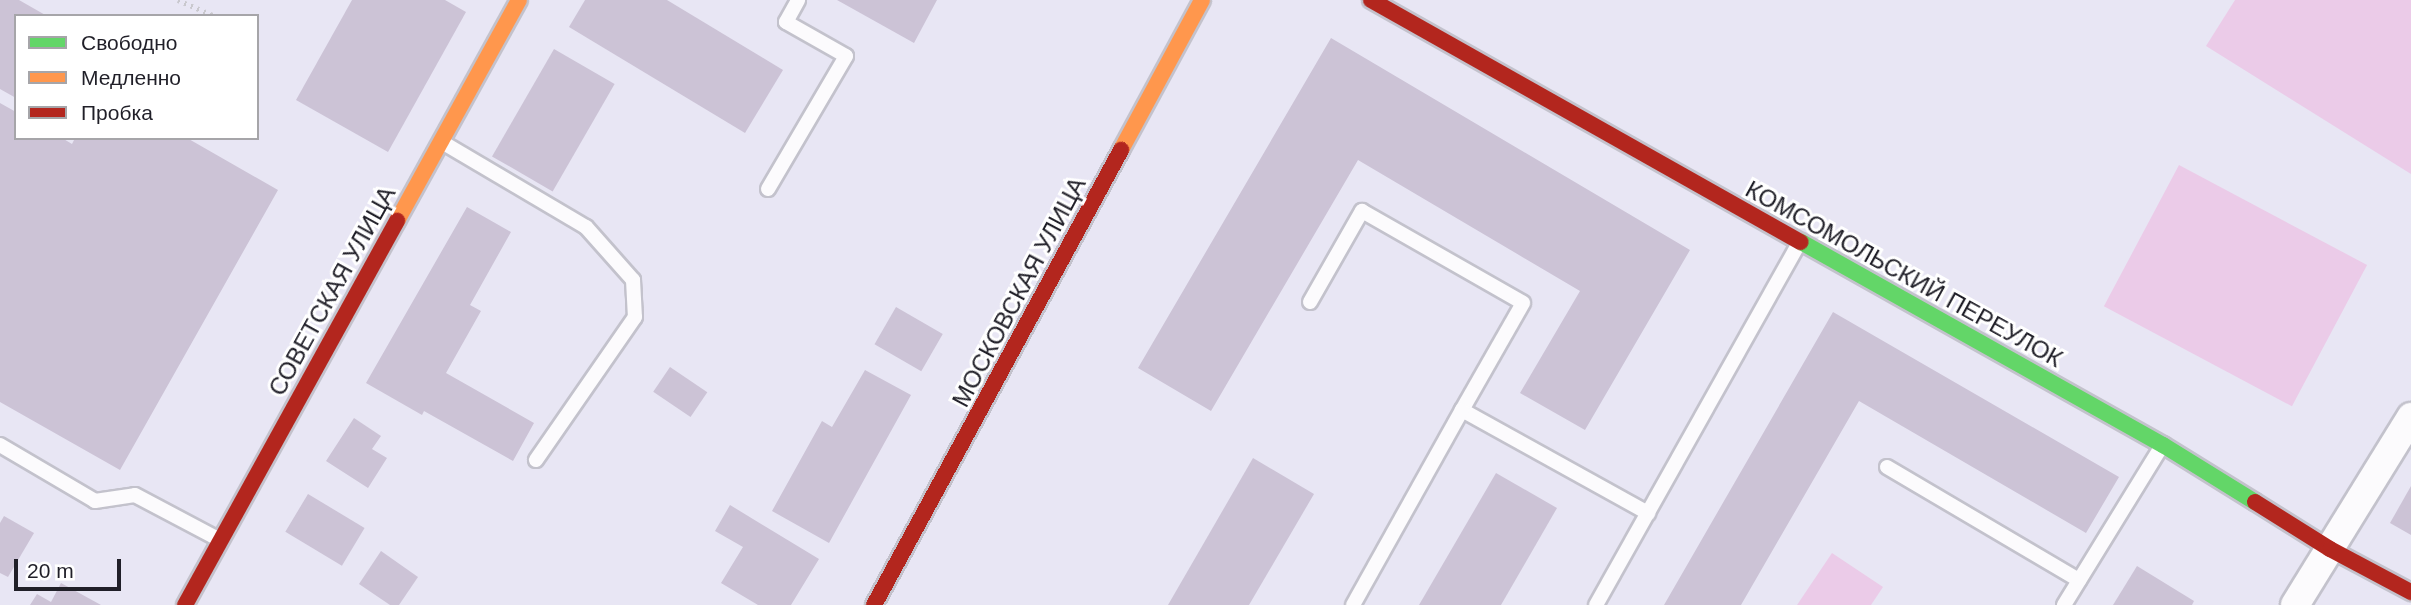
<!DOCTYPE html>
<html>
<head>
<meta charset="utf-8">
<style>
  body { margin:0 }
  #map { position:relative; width:2411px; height:605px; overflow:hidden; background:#e8e6f4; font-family:Helvetica,sans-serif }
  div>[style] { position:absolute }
  .green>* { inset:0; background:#ebcbe8; transform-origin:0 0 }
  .building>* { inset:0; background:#ccc3d6; transform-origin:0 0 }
  .path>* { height:4.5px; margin-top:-2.25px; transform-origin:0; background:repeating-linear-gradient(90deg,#c9c8ce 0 2px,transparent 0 7px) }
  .roads { filter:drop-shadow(2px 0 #c3c2cc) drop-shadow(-2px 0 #c3c2cc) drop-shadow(0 2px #c3c2cc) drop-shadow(0 -2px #c3c2cc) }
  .lane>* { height:14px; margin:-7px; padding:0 7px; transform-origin:7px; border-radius:7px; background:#fcfbfd }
  .street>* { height:28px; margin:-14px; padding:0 14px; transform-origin:14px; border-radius:14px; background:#fcfbfd }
  .fast>* { height:16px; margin:-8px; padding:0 8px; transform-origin:8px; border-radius:8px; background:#63d668 }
  .slow>* { height:16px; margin:-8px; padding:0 8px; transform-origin:8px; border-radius:8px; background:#ff974d }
  .jam>* { height:16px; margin:-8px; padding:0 8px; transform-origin:8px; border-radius:8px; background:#b3261e }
  span { translate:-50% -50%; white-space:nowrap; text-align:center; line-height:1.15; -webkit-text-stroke:6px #fff; paint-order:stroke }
  .street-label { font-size:24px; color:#201f28 }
  .legend { position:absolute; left:14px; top:14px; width:245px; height:126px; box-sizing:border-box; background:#fff; border:2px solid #a6a5a9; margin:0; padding:9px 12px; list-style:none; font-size:21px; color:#201f28 }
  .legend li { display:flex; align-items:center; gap:14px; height:35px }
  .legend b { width:35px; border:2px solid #a6a5a9 }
  .scale { position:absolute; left:14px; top:559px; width:107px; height:32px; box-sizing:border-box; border:4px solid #201f28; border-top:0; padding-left:9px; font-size:21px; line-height:24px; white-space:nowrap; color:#201f28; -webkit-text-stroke:5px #fff; paint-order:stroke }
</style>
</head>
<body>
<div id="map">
  <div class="green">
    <div style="clip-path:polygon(2235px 0,2411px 0,2411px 174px,2206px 46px)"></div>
    <div style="left:2179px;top:165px;width:213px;height:160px;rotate:28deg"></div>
    <div style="clip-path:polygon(1832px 553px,1883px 587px,1871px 605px,1797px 605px)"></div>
  </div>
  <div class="building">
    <div style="clip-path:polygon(0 0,19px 0,47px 16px,16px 16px,16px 98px,0 89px)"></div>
    <div style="clip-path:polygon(352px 0,445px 0,466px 12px,388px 152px,296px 100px)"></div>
    <div style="clip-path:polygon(585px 0,667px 0,783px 70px,745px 133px,569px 27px)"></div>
    <div style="clip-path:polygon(837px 0,937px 0,914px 43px)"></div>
    <div style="clip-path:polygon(1331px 38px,1690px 250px,1585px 430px,1520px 393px,1580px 291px,1358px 160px,1211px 411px,1138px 368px)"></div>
    <div style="left:554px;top:49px;width:70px;height:124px;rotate:30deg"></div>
    <div style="clip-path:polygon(0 103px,16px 112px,16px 138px,62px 138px,72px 144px,75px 138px,187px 138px,278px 190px,120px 470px,0 402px)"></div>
    <div style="clip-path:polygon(467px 207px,511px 232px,470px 305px,481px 311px,446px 373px,534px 423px,513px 461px,424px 411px,422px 415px,366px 383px)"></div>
    <div style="left:896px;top:307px;width:54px;height:43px;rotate:30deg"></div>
    <div style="clip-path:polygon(1833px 312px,2119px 477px,2086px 533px,1859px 401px,1741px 605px,1664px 605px)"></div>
    <div style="left:670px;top:367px;width:45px;height:30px;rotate:34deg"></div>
    <div style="clip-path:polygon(865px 370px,911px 395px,829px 543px,772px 511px,822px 421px,832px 427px)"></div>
    <div style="clip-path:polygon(354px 418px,381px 436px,372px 449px,387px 458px,368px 488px,326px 461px)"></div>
    <div style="clip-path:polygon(1253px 458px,1314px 494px,1249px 605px,1168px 605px)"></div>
    <div style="clip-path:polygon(1496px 473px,1557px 508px,1501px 605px,1419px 605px)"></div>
    <div style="clip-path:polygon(2411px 486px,2411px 535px,2390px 523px)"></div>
    <div style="left:308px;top:494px;width:66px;height:44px;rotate:31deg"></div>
    <div style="clip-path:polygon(730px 505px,819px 559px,791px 605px,758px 605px,721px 583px,743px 547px,715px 531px)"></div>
    <div style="clip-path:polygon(4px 516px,34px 533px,8px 577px,0 573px,0 523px)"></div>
    <div style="clip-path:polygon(381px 551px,418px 577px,399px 605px,390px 605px,359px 584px)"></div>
    <div style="clip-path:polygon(2137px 566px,2194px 601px,2192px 605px,2113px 605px)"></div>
    <div style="clip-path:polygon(61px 583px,101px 605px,30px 605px,37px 594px,51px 602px)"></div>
  </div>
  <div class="path">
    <div style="left:178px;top:0;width:40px;rotate:23.4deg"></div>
  </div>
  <div class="roads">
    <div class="lane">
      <div style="left:442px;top:142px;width:167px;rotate:30.6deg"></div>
      <div style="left:586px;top:227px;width:71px;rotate:48.4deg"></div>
      <div style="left:633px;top:280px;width:37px;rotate:87deg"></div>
      <div style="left:635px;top:317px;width:174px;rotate:124.7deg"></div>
      <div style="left:768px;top:189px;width:154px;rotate:-59.6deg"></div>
      <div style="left:846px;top:56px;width:69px;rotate:-150.5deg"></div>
      <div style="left:786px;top:22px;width:25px;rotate:-61deg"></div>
      <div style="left:1310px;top:302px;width:105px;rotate:-60.3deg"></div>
      <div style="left:1362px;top:211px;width:185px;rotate:29.7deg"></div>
      <div style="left:1523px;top:303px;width:123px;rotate:119.7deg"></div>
      <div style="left:1462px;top:410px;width:213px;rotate:29deg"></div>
      <div style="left:0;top:445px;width:110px;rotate:30.5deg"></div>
      <div style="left:95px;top:501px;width:40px;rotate:-8.5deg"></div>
      <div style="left:135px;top:495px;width:96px;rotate:27.9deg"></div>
      <div style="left:1887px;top:467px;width:223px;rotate:30.5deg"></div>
      <div style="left:1353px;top:605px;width:223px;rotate:-60.8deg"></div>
      <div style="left:1596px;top:605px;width:415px;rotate:-60.7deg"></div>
      <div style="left:2064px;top:605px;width:187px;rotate:-58.4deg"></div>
    </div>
    <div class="street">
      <div style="left:2295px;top:605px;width:221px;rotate:-58.3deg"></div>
    </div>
    <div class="fast">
      <div style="left:1801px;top:242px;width:415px;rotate:29.3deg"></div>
      <div style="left:2163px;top:445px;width:108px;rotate:31.8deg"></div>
    </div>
    <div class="slow">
      <div style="left:1121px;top:150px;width:170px;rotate:-61.6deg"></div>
      <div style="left:397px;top:221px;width:252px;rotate:-61.1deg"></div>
    </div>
    <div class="jam">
      <div style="left:1371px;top:0;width:493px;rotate:29.4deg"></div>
      <div style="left:2255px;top:502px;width:89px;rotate:32.1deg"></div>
      <div style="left:2330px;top:549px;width:92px;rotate:28deg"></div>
      <div style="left:185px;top:605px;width:439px;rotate:-61.1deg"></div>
      <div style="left:874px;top:605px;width:518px;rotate:-61.5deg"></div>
    </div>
  </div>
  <div class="street-label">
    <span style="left:1904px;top:274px;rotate:29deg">КОМСОМОЛЬСКИЙ ПЕРЕУЛОК</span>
    <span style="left:332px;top:291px;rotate:-61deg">СОВЕТСКАЯ УЛИЦА</span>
    <span style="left:1019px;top:292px;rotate:-62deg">МОСКОВСКАЯ УЛИЦА</span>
  </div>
  <ul class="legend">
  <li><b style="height:9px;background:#63d668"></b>Свободно</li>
  <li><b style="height:9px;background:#ff974d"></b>Медленно</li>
  <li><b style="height:9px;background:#b3261e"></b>Пробка</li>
  </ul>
  <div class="scale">20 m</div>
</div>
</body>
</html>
